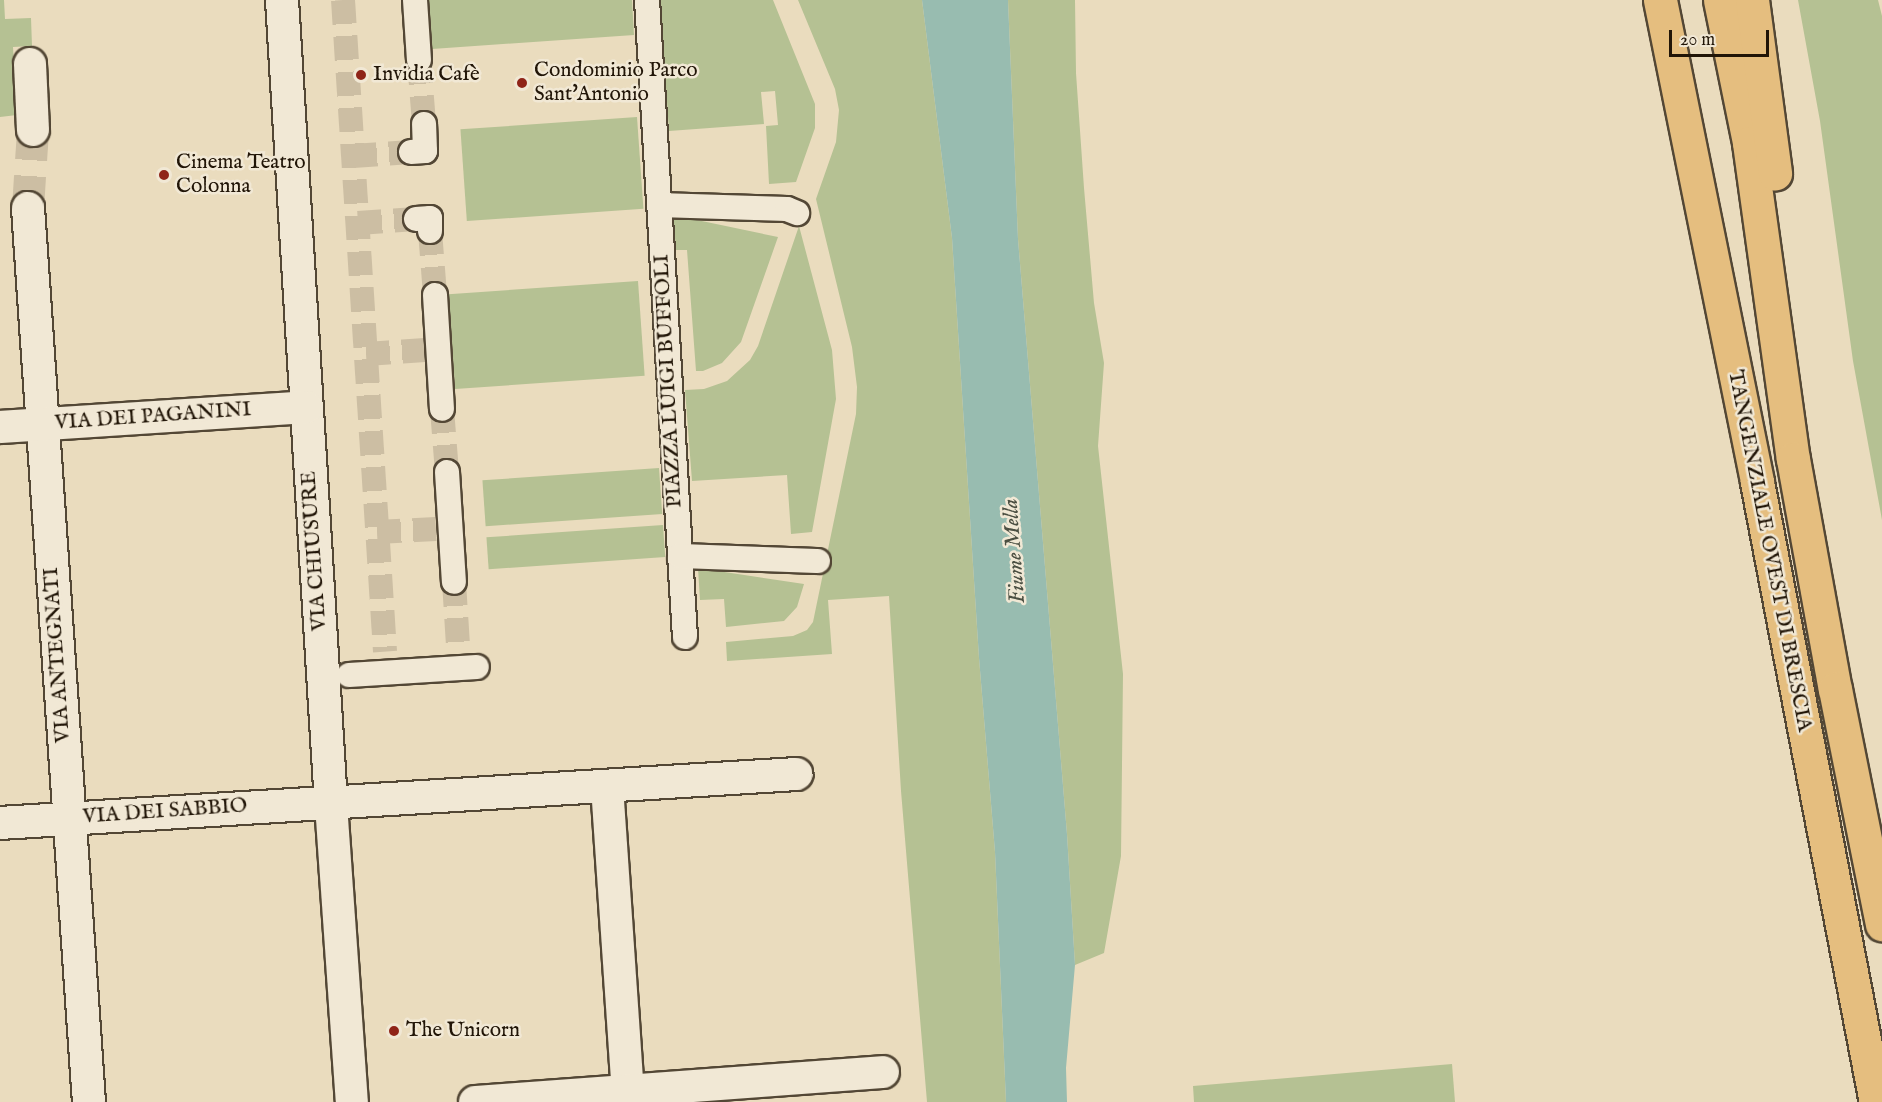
<!DOCTYPE html>
<html>
<head>
<meta charset="utf-8">
<style>
  body { margin:0 }
  #map { position:relative; width:1882px; height:1102px; overflow:hidden; background:#eadcbe; font-family:"IM FELL English",serif }
  div>[style] { position:absolute }
  .green>* { inset:0; background:#b5c193; transform-origin:0 0 }
  .water>* { inset:0; background:#98bcb0 }
  .pedestrian-tunnel>* { height:24px; margin-top:-12px; transform-origin:0; background:repeating-linear-gradient(90deg,#ccbea3 0 24px,transparent 0 36px) }
  .minor-tunnel>* { height:32px; margin-top:-16px; transform-origin:0; background:repeating-linear-gradient(90deg,#ccbea3 0 32px,transparent 0 48px) }
  .roads { filter:drop-shadow(2px 0 #534735) drop-shadow(-2px 0 #534735) drop-shadow(0 2px #534735) drop-shadow(0 -2px #534735) }
  .pedestrian>* { height:24px; margin:-12px; padding:0 12px; transform-origin:12px; border-radius:12px; background:#f1e8d5 }
  .minor>* { height:32px; margin:-16px; padding:0 16px; transform-origin:16px; border-radius:16px; background:#f1e8d5 }
  .trunk>* { height:33px; margin:-16.5px; padding:0 16.5px; transform-origin:16.5px; border-radius:16.5px; background:#e5be7f }
  .dots>* { width:16px; height:16px; translate:-50% -50%; box-sizing:border-box; border:3px solid #f1e8d5; border-radius:50% }
  span { translate:-50% -50%; white-space:nowrap; text-align:center; line-height:1.15; -webkit-text-stroke:5px #f1e8d5; paint-order:stroke }
  .poi-label { font-size:21px; color:#211507 }
  .left { translate:0 -50%; text-align:left }
  .street-label { font-size:21px; color:#211507 }
  .water-label { font-size:22px; color:#4b4f42; font-style:italic }
  .scale { position:absolute; left:1669px; top:30px; width:100px; height:27px; box-sizing:border-box; border:3px solid #211507; border-top:0; padding-left:8px; font-size:18px; line-height:21px; white-space:nowrap; color:#211507; -webkit-text-stroke:4px #f1e8d5; paint-order:stroke }
</style>
</head>
<body>
<div id="map">
  <div class="green">
    <div style="clip-path:polygon(0 0,4px 0,5px 19px,31px 18px,32px 46px,13px 47px,17px 115px,0 117px)"></div>
    <div style="clip-path:polygon(429px 0,632px 0,634px 35px,432px 49px)"></div>
    <div style="clip-path:polygon(660px 0,773px 0,815px 104px,815px 128px,796px 182px,769px 184px,766px 126px,778px 125px,775px 91px,761px 92px,764px 124px,669px 131px)"></div>
    <div style="clip-path:polygon(798px 0,922px 0,952px 238px,979px 658px,995px 852px,1006px 1102px,927px 1102px,901px 791px,889px 596px,828px 600px,832px 654px,727px 661px,726px 642px,793px 636px,807px 630px,813px 622px,856px 414px,857px 387px,852px 347px,816px 199px,836px 142px,839px 110px,835px 89px)"></div>
    <div style="clip-path:polygon(1008px 0,1075px 0,1076px 73px,1084px 188px,1094px 303px,1104px 363px,1098px 446px,1123px 674px,1121px 856px,1104px 953px,1075px 965px,1067px 834px,1018px 239px)"></div>
    <div style="clip-path:polygon(1798px 0,1878px 0,1882px 16px,1882px 520px,1853px 361px,1820px 121px)"></div>
    <div style="left:637px;top:117px;width:92px;height:177px;rotate:86deg"></div>
    <div style="clip-path:polygon(673px 215px,778px 237px,741px 342px,722px 363px,703px 371px,696px 371px,687px 250px,676px 250px)"></div>
    <div style="clip-path:polygon(799px 226px,832px 350px,836px 399px,812px 532px,791px 534px,787px 475px,692px 481px,685px 390px,704px 389px,727px 381px,750px 360px,758px 346px)"></div>
    <div style="left:638px;top:281px;width:95px;height:190px;rotate:86deg"></div>
    <div style="left:659px;top:468px;width:46px;height:177px;rotate:86deg"></div>
    <div style="left:663px;top:525px;width:32px;height:177px;rotate:86deg"></div>
    <div style="clip-path:polygon(698px 568px,804px 584px,797px 607px,784px 621px,726px 627px,724px 599px,700px 600px)"></div>
    <div style="clip-path:polygon(1452px 1064px,1455px 1102px,1194px 1102px,1193px 1086px)"></div>
  </div>
  <div class="water">
    <div style="clip-path:polygon(922px 0,1008px 0,1018px 239px,1067px 834px,1075px 965px,1066px 1068px,1067px 1102px,1006px 1102px,995px 852px,979px 658px,952px 238px)"></div>
  </div>
  <div class="pedestrian-tunnel">
    <div style="left:343px;top:0;width:653px;rotate:86.31deg"></div>
    <div style="left:419px;top:60px;width:64px;rotate:85.5deg"></div>
    <div style="left:353px;top:156px;width:58px;rotate:-3.9deg"></div>
    <div style="left:358px;top:223px;width:58px;rotate:-3.9deg"></div>
    <div style="left:430px;top:231px;width:64px;rotate:85.5deg"></div>
    <div style="left:366px;top:354px;width:59px;rotate:-3.9deg"></div>
    <div style="left:442px;top:409px;width:63px;rotate:85.5deg"></div>
    <div style="left:377px;top:532px;width:59px;rotate:-2.9deg"></div>
    <div style="left:454px;top:582px;width:64px;rotate:86.4deg"></div>
  </div>
  <div class="minor-tunnel">
    <div style="left:28px;top:208px;width:78px;rotate:-86.3deg"></div>
  </div>
  <div class="roads">
    <div class="pedestrian">
      <div style="left:415px;top:0;width:60px;rotate:86.2deg"></div>
      <div style="left:647px;top:0;width:638px;rotate:86.59deg"></div>
      <div style="left:411px;top:152px;width:14px;rotate:-4deg"></div>
      <div style="left:425px;top:151px;width:27px;rotate:-92deg"></div>
      <div style="left:659px;top:205px;width:128px;rotate:1.8deg"></div>
      <div style="left:787px;top:209px;width:11px;rotate:22deg"></div>
      <div style="left:416px;top:219px;width:14px;rotate:-4deg"></div>
      <div style="left:430px;top:218px;width:13px;rotate:90deg"></div>
      <div style="left:435px;top:295px;width:114px;rotate:86.5deg"></div>
      <div style="left:447px;top:472px;width:110px;rotate:86.4deg"></div>
      <div style="left:680px;top:556px;width:138px;rotate:2.1deg"></div>
      <div style="left:349px;top:675px;width:128px;rotate:-3.6deg"></div>
    </div>
    <div class="minor">
      <div style="left:282px;top:0;width:805px;rotate:86.51deg"></div>
      <div style="left:331px;top:804px;width:299px;rotate:86deg"></div>
      <div style="left:30px;top:64px;width:66px;rotate:87.4deg"></div>
      <div style="left:28px;top:208px;width:896px;rotate:86.1deg"></div>
      <div style="left:0;top:427px;width:307px;rotate:-3.7deg"></div>
      <div style="left:607px;top:786px;width:306px;rotate:86.1deg"></div>
      <div style="left:0;top:823px;width:798px;rotate:-3.52deg"></div>
      <div style="left:475px;top:1102px;width:409px;rotate:-4.2deg"></div>
    </div>
    <div class="trunk">
      <div style="left:1660px;top:0;width:492px;rotate:78.6deg"></div>
      <div style="left:1757px;top:482px;width:631px;rotate:79.14deg"></div>
      <div style="left:1720px;top:0;width:146px;rotate:78.5deg"></div>
      <div style="left:1749px;top:143px;width:319px;rotate:82.1deg"></div>
      <div style="left:1793px;top:459px;width:234px;rotate:79.7deg"></div>
      <div style="left:1835px;top:689px;width:240px;rotate:78.7deg"></div>
      <div style="left:1752px;top:0;width:175px;rotate:82.4deg"></div>
    </div>
  </div>
  <div class="dots">
    <div style="left:361px;top:75px;background:#8f2418"></div>
    <div style="left:522px;top:83px;background:#8f2418"></div>
    <div style="left:164px;top:175px;background:#8f2418"></div>
    <div style="left:394px;top:1031px;background:#8f2418"></div>
  </div>
  <div class="poi-label">
    <span class="left" style="left:534px;top:83px">Condominio Parco<br>Sant'Antonio</span>
    <span class="left" style="left:373px;top:75px">Invidia Cafè</span>
    <span class="left" style="left:176px;top:175px">Cinema Teatro<br>Colonna</span>
    <span class="left" style="left:406px;top:1031px">The Unicorn</span>
  </div>
  <div class="street-label">
    <span style="left:669px;top:381px;rotate:-93deg">PIAZZA LUIGI BUFFOLI</span>
    <span style="left:153px;top:417px;rotate:-4deg">VIA DEI PAGANINI</span>
    <span style="left:315px;top:551px;rotate:-94deg">VIA CHIUSURE</span>
    <span style="left:1769px;top:551px;rotate:79deg">TANGENZIALE OVEST DI BRESCIA</span>
    <span style="left:58px;top:655px;rotate:-94deg">VIA ANTEGNATI</span>
    <span style="left:165px;top:812px;rotate:-4deg">VIA DEI SABBIO</span>
  </div>
  <div class="water-label">
    <span style="left:1015px;top:551px;rotate:-94deg">Fiume Mella</span>
  </div>
  <div class="scale">20 m</div>
</div>
</body>
</html>
